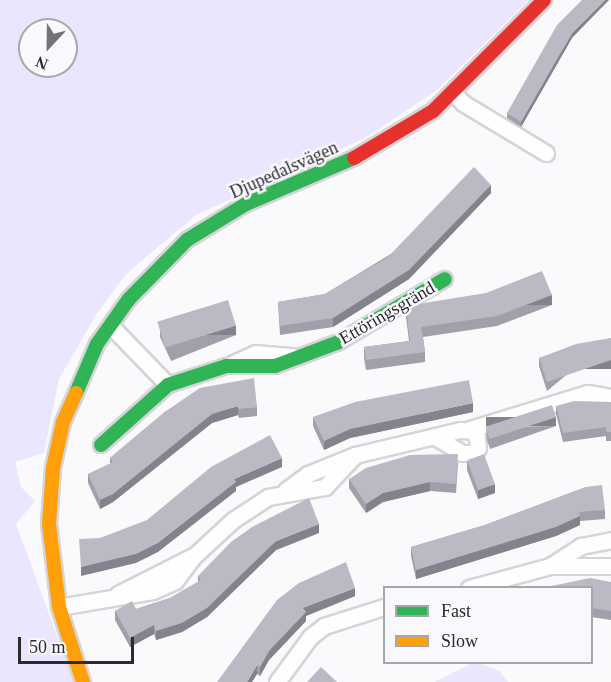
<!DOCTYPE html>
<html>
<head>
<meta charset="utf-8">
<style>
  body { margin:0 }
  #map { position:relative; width:611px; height:682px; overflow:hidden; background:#faf9fc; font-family:"Times New Roman",serif }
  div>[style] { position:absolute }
  .green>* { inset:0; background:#ebe6fd }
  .roads { filter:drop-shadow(2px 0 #d5d4d8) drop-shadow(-2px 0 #d5d4d8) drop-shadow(0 2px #d5d4d8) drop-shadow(0 -2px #d5d4d8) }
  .street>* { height:15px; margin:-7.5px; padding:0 7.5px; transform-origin:7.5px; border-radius:7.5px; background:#fefeff }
  .fast>* { height:14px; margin:-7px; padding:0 7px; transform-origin:7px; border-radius:7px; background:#30b455 }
  .slow>* { height:14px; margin:-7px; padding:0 7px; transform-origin:7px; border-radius:7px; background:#ff9f0a }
  .jam>* { height:14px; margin:-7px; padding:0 7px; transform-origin:7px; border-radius:7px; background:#e5322d }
  .wall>* { inset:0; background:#a29fa9 }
  .shaded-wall>* { inset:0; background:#84828a; transform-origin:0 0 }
  .building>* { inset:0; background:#bcb9c5; transform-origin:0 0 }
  span { translate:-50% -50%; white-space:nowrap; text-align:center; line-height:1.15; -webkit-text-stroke:5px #f9f8fd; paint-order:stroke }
  .street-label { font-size:18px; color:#2c2b30 }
  .legend { position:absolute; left:383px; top:586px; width:210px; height:78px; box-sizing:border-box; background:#f9f8fd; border:2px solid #a7a6ab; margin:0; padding:8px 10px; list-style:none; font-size:18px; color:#2c2b30 }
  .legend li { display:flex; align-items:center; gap:12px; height:30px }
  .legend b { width:30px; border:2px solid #a7a6ab }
  .north { position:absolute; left:18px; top:18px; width:60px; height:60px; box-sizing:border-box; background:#f9f8fd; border:2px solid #a7a6ab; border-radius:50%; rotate:202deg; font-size:16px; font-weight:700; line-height:24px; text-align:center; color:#2c2b30 }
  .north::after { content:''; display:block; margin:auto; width:21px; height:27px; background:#747377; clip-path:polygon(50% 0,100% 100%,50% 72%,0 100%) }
  .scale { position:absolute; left:18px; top:637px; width:116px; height:27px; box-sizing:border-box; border:3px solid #2c2b30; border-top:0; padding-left:8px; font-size:18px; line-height:21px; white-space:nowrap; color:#2c2b30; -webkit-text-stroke:4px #f9f8fd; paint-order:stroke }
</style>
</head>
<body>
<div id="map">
  <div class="green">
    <div style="clip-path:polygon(evenodd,0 0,529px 0,437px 90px,365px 138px,196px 215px,126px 274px,96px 315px,59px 379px,44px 453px,15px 462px,21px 487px,35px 501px,16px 524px,74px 682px,0 682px,0 0,30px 30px,66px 30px,66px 66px,30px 66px,30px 30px)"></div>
    <div style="clip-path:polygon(475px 662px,499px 671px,508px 682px,435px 682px)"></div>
  </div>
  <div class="roads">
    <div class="street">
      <div style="left:454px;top:93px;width:13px;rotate:48deg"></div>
      <div style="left:463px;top:103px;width:97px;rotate:31.1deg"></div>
      <div style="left:110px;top:325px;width:83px;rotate:46deg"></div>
      <div style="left:233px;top:363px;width:24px;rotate:-24deg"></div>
      <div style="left:255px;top:353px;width:38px;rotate:5deg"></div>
      <div style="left:470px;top:429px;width:123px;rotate:-17deg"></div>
      <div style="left:588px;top:393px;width:23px;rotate:10deg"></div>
      <div style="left:286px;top:490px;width:27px;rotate:-36deg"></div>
      <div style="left:308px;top:474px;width:51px;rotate:-22deg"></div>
      <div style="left:355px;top:455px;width:108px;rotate:-13.4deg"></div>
      <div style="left:460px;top:430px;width:16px;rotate:4deg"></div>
      <div style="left:476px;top:431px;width:17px;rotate:83deg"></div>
      <div style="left:478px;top:448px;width:7px;rotate:135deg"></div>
      <div style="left:473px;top:453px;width:11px;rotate:180deg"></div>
      <div style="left:462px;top:453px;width:29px;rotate:-149deg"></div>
      <div style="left:550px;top:566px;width:61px"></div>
      <div style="left:469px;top:588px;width:84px;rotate:-15.2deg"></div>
      <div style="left:550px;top:566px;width:37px;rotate:-33deg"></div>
      <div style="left:581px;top:546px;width:31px;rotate:-11deg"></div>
      <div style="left:118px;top:594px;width:82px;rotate:-26.9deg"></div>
      <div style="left:59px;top:607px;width:95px;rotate:-9.7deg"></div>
      <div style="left:153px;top:591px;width:24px;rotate:-24deg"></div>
      <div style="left:175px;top:581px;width:31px;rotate:-53deg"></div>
      <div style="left:194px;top:556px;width:53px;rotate:-42.7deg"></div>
      <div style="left:233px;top:520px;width:42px;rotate:-33.3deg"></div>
      <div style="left:268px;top:497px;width:58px;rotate:-10deg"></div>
      <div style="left:325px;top:487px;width:44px;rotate:-46.8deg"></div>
      <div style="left:277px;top:682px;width:56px;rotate:-53.7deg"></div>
      <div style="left:310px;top:637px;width:18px;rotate:-38deg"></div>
      <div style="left:324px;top:626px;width:63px;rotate:-17.6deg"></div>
    </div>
    <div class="fast">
      <div style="left:76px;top:393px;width:53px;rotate:-66.8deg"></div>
      <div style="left:97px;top:344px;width:55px;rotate:-54.6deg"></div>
      <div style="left:129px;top:299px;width:83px;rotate:-45.5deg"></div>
      <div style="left:187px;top:240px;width:69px;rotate:-31.4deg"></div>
      <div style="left:246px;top:204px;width:117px;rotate:-23.1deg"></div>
      <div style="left:101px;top:445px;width:90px;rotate:-41.8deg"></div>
      <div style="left:168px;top:385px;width:61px;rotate:-18.1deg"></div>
      <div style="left:226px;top:366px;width:49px"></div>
      <div style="left:275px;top:366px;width:68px;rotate:-20.6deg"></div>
      <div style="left:339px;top:342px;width:123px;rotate:-30.7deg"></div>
    </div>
    <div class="slow">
      <div style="left:76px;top:393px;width:32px;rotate:114deg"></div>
      <div style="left:63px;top:422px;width:47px;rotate:102.3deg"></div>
      <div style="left:53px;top:468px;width:56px;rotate:94.1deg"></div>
      <div style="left:49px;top:524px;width:84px;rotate:83.1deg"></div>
      <div style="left:59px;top:607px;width:79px;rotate:72.3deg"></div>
    </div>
    <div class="jam">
      <div style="left:354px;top:158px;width:92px;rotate:-30.7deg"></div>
      <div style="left:433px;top:111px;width:157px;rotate:-45deg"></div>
    </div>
  </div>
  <div class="wall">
    <div style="clip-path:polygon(572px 38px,521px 127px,507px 118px,507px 113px)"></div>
    <div style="clip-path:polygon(491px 193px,409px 279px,333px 327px,280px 335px,278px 302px,325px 294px)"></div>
    <div style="clip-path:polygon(418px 304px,552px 305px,497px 326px,423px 337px,425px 352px,425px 362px,366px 370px,364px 358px,364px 347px,409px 341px,406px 317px,406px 307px)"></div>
    <div style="clip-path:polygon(160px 328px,236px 335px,171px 361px,160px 337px)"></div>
    <div style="clip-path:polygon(611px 338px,547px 391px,539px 366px,539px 358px)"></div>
    <div style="clip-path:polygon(611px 402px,611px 441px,606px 441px,606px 436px,563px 442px,556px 414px,556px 406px)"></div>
    <div style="clip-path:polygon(257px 407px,257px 416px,239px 418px,238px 415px,212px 423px,113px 502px,100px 509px,88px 483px,88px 474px,110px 464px,110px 458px,166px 411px)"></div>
    <div style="clip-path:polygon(473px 412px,350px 438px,324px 450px,313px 426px,313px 417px)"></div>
    <div style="clip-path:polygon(556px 426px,490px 449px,487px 440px,486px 427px)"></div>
    <div style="clip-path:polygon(467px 461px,495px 493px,478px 499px,467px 470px)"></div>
    <div style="clip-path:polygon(458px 463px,456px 493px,430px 491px,383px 502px,366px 513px,349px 488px,349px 479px)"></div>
    <div style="clip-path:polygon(586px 487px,605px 510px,605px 519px,580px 521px,580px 525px,556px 536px,416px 579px,411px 556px,411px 547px,485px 525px)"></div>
    <div style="clip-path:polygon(319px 533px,276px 550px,207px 617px,182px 632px,156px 640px,154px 634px,130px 647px,115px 620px,115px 611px,136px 609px,170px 598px,198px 582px,198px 576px)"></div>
    <div style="clip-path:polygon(611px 582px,611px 620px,591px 617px,591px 588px)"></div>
    <div style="clip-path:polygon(355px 596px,306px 616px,306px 621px,269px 660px,260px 676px,257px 674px,252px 682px,277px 600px)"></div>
  </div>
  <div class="shaded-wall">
    <div style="clip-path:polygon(605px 0,609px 0,572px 38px,521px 127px,521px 122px,572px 33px)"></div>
    <div style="clip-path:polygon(491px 185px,491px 193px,409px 279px,333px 327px,333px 318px)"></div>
    <div style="left:552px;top:295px;width:10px;height:59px;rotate:90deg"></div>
    <div style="left:236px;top:326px;width:9px;height:70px;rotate:90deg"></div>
    <div style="left:611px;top:360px;width:9px;height:68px;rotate:90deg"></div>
    <div style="clip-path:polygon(473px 403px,473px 412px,350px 438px,324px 450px,324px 441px,350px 429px)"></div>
    <div style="clip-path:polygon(238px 406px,238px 415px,212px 423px,113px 502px,100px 509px,100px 500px,212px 414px)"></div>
    <div style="left:556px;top:417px;width:9px;height:70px;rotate:90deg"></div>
    <div style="clip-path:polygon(282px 458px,282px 467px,236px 487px,236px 491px,158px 552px,136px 563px,81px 576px,81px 567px,234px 479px)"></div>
    <div style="clip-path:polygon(430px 482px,430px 491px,383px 502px,366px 513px,366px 504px,383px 493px)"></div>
    <div style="clip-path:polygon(495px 484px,495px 493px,478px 499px,478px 490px)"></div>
    <div style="clip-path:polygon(580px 516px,580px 525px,556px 536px,416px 579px,416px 570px)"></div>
    <div style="clip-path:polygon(319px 524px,319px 533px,276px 550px,207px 617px,182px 632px,156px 640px,156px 631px,276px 541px)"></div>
    <div style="clip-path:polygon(355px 588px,355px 596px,306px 616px,306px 621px,269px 660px,260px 676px,260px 667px,269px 651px,303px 608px)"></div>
    <div style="clip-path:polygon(154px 625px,154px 634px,130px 647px,130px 638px)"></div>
    <div style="clip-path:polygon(257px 665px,257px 674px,252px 682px,247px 682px)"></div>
  </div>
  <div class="building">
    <div style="clip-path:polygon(582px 0,605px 0,572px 33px,521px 122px,507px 113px,557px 25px)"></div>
    <div style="clip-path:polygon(474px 167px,491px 185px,409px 270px,333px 318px,280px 326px,278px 302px,325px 294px,388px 257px)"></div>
    <div style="clip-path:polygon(542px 271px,552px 295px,497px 316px,421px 327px,425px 352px,366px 360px,364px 347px,410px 341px,406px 307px,417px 300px,418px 304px,486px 293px)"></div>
    <div style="left:228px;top:300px;width:27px;height:74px;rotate:73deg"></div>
    <div style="clip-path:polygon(611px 338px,611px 360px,547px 382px,539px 358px,576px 344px)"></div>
    <div style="clip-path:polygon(254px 378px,257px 407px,239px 409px,238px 406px,212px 414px,113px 494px,100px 500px,88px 474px,113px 462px,110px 458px,166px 411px,200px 388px)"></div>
    <div style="clip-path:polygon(469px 380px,473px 403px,350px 429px,324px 441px,313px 417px,355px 402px)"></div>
    <div style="clip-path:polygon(574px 401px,611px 402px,611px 432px,606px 432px,606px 427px,563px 433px,556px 406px)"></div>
    <div style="left:552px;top:405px;width:13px;height:70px;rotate:72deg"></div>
    <div style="clip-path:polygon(270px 435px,282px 458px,234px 479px,236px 482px,158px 543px,136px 554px,81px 567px,79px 539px,100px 538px,147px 520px,211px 467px)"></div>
    <div style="clip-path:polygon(458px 454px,456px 484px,430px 482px,383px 493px,366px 504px,349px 479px,366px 468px,410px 455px)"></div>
    <div style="left:484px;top:454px;width:32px;height:18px;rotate:70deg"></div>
    <div style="clip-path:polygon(602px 485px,605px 510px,579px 512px,580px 516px,556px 527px,416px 570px,411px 547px,485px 525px,586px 487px)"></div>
    <div style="clip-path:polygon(309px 498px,319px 524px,276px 541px,207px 608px,182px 623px,156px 631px,154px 625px,130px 638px,115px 611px,132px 601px,136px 609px,170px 598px,201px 580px,198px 576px,231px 542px,252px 527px)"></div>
    <div style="clip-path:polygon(346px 562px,355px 588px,303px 608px,306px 612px,269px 651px,260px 667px,257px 665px,247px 682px,217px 682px,277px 600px,299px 583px)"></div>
    <div style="clip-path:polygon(590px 578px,611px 582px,611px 611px,591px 608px,591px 588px,542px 588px)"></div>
    <div style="clip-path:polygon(321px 667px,337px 682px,307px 682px)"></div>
  </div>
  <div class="street-label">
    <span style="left:284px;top:170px;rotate:-24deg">Djupedalsvägen</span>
    <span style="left:387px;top:313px;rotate:-30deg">Ettöringsgränd</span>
  </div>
  <ul class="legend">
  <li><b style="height:8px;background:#30b455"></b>Fast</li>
  <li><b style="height:8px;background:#ff9f0a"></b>Slow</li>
  </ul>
  <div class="north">N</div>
  <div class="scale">50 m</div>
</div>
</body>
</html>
